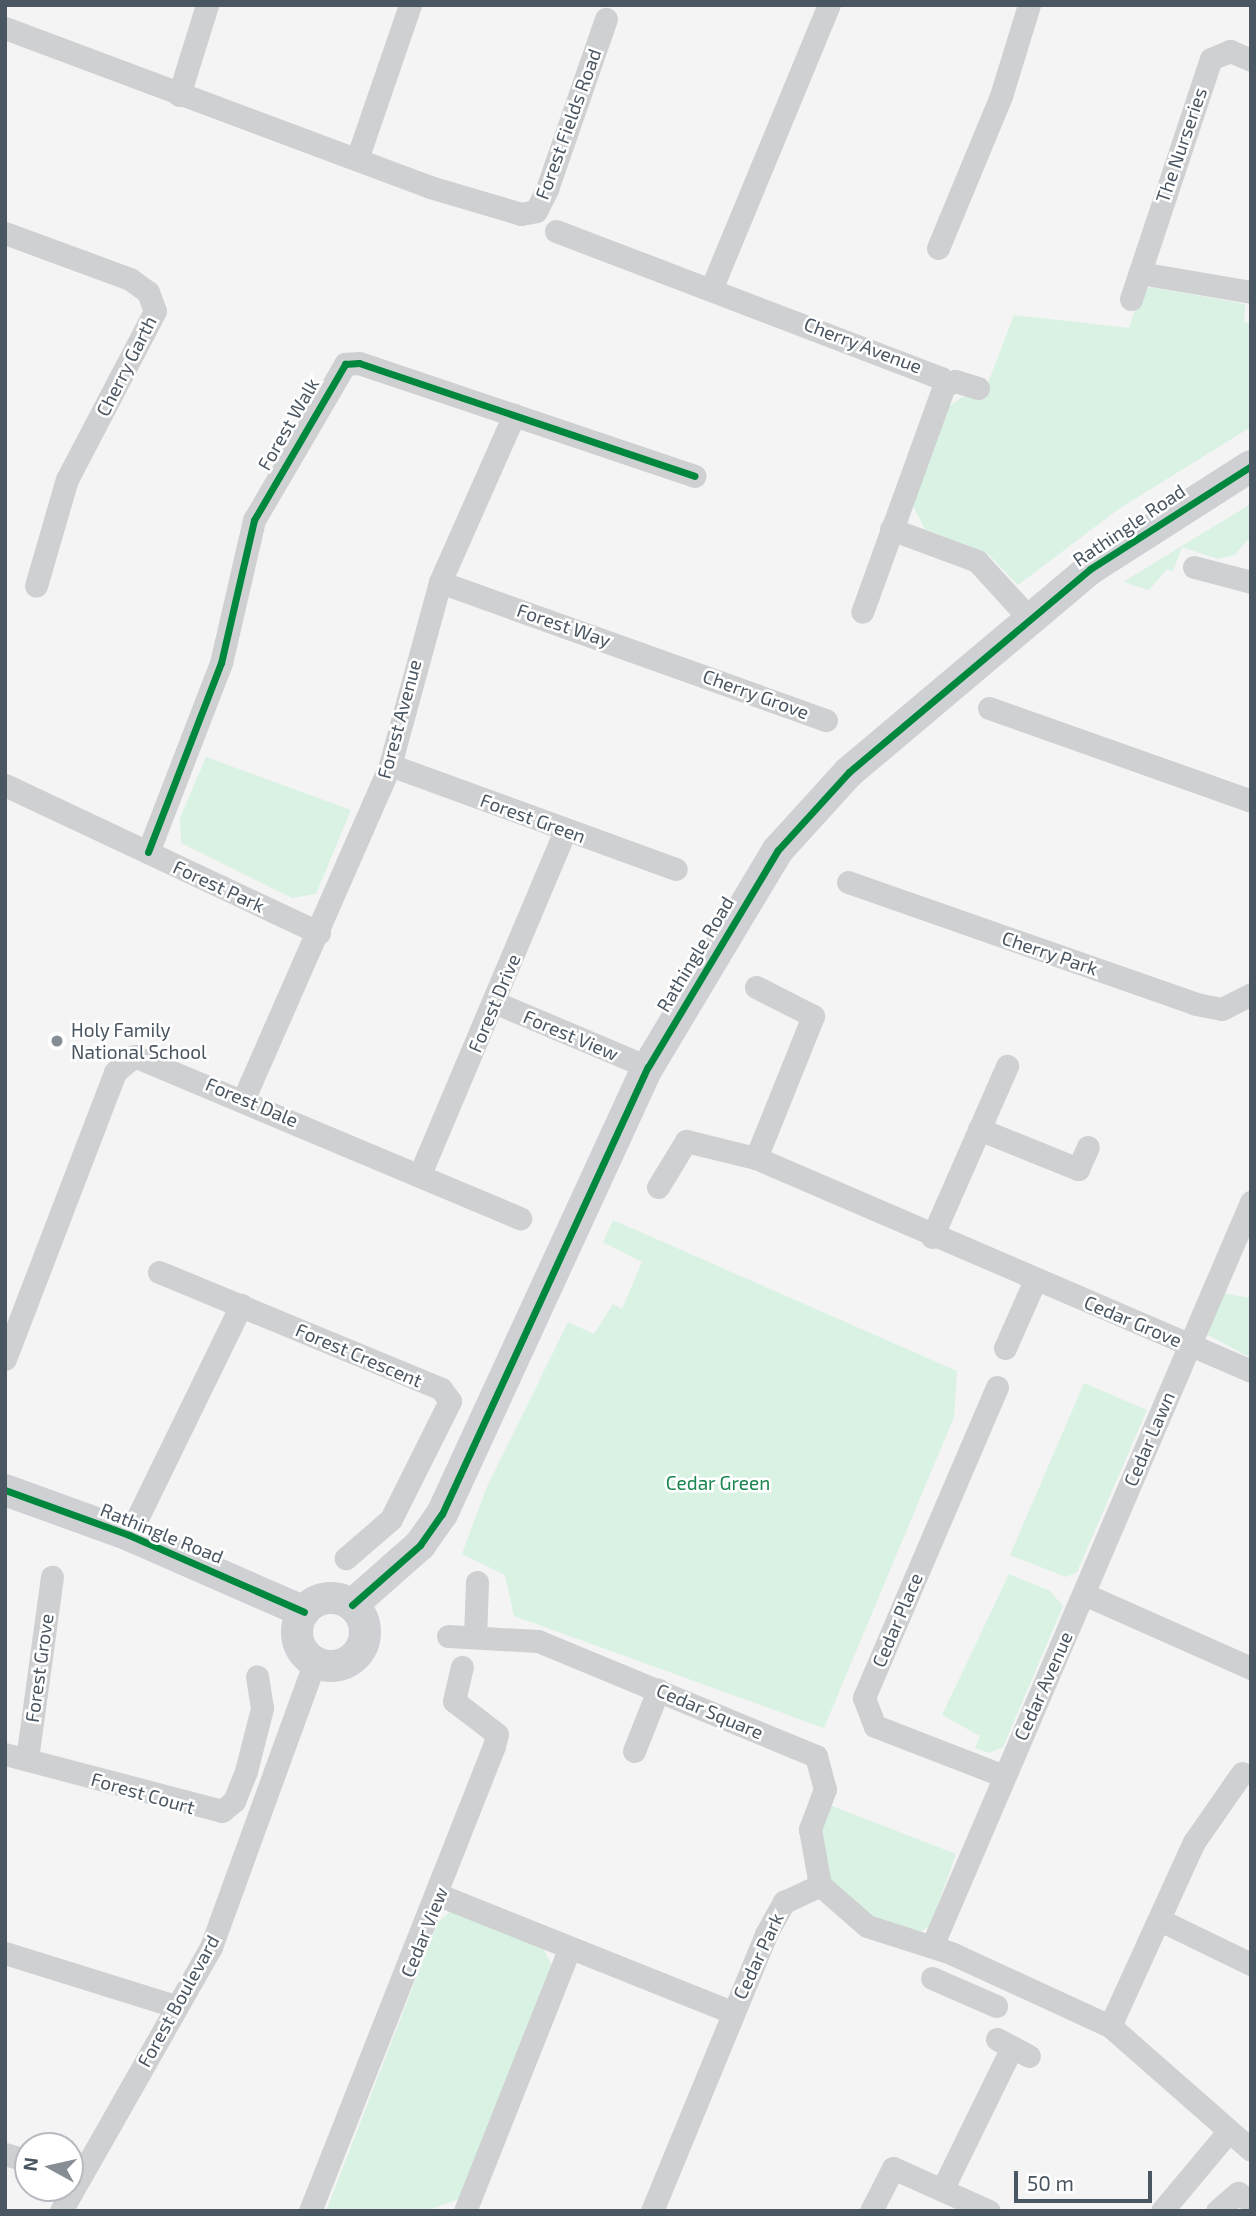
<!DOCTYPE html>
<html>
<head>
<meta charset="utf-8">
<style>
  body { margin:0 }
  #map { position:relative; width:1256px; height:2216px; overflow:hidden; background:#f4f4f4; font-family:"Exo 2",sans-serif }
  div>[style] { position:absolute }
  .green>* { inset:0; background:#d9f2e3 }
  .street>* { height:23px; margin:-11.5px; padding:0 11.5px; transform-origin:11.5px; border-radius:11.5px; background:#ced0d2 }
  .secondary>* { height:32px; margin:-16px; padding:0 16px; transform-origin:16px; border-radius:16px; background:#ced0d4 }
  .secondary>.ring { margin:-16px; padding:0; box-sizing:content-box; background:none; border:32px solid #ced0d4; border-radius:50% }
  .cycleway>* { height:7px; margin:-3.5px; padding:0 3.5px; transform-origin:3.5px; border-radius:3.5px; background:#00873e }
  .dots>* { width:19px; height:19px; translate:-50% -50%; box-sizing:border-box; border:4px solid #fff; border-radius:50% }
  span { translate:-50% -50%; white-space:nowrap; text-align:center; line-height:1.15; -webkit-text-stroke:5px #fff; paint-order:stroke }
  .street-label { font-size:19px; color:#4a5661 }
  .poi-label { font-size:19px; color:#4a5661 }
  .left { translate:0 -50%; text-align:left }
  .park-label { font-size:19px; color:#17864f }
  .frame { position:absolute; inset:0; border:7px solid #4a5661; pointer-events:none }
  .north { position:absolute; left:14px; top:2132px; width:70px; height:70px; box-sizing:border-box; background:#fff; border:2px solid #b7bbc0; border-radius:50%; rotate:278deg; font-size:19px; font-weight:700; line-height:28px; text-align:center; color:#4a5661 }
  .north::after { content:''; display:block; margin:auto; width:24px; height:32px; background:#868d94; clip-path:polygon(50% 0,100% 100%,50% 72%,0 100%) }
  .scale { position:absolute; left:1014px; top:2171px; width:138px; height:32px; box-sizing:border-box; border:4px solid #4a5661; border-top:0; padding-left:9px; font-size:21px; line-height:24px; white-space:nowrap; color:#4a5661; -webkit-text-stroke:5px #fff; paint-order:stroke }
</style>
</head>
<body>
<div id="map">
  <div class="green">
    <div style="clip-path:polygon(1151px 287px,1245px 304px,1244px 323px,1251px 323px,1251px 427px,1120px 508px,1018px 585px,988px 554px,925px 529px,912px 504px,947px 408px,962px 397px,983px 396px,1014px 315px,1129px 328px,1141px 291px)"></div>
    <div style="clip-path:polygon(1249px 505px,1249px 538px,1235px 555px,1218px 559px,1182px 547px,1173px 571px,1167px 569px,1149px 590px,1123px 582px)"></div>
    <div style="clip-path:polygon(206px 757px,351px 810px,316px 894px,292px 898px,181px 843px,180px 818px)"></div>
    <div style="clip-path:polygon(613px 1220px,957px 1371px,954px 1417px,824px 1728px,514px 1616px,505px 1575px,462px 1554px,486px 1489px,568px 1322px,594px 1334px,613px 1304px,622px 1309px,642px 1262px,603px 1242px)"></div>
    <div style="clip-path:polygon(1221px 1293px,1251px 1298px,1251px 1358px,1208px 1335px)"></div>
    <div style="clip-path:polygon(1084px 1383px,1147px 1410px,1077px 1572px,1066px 1577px,1010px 1555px)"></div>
    <div style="clip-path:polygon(1009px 1574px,1050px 1591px,1063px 1606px,1003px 1747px,989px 1753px,975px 1748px,980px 1736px,942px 1715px)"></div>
    <div style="clip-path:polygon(827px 1804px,956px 1854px,930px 1926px,920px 1932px,863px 1913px,831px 1887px,818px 1824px)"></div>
    <div style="clip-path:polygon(451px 1911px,543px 1948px,552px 1966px,459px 2199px,426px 2211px,326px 2211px,438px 1922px)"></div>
  </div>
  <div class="street">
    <div style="left:5px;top:28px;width:454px;rotate:20.5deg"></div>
    <div style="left:430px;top:187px;width:95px;rotate:16.5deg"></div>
    <div style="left:521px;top:214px;width:15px;rotate:-11deg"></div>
    <div style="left:536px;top:211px;width:25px;rotate:-63deg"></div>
    <div style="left:547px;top:189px;width:180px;rotate:-70.9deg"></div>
    <div style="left:179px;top:95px;width:94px;rotate:-72.7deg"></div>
    <div style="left:357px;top:159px;width:163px;rotate:-71deg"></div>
    <div style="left:556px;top:231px;width:412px;rotate:20.9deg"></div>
    <div style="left:941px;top:378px;width:9px;rotate:69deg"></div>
    <div style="left:944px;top:386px;width:240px;rotate:109.9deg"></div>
    <div style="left:5px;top:233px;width:133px;rotate:20.2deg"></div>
    <div style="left:130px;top:279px;width:22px;rotate:36deg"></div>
    <div style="left:148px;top:292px;width:20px;rotate:70deg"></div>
    <div style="left:155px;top:311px;width:190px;rotate:117.6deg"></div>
    <div style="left:67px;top:479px;width:111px;rotate:106.2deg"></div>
    <div style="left:938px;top:248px;width:165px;rotate:-67.5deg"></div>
    <div style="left:1001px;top:96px;width:95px;rotate:-72.9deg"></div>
    <div style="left:1140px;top:273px;width:113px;rotate:9.7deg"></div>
    <div style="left:712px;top:287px;width:305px;rotate:-67.5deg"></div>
    <div style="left:1131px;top:299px;width:253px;rotate:-71.6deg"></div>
    <div style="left:1211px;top:59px;width:21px;rotate:-23deg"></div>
    <div style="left:1230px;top:51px;width:23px;rotate:23deg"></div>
    <div style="left:944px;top:386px;width:12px;rotate:-24deg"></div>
    <div style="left:955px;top:381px;width:24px;rotate:17deg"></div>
    <div style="left:891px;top:529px;width:92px;rotate:20.4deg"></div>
    <div style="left:977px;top:561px;width:79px;rotate:47.6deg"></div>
    <div style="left:1194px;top:567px;width:59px;rotate:14.7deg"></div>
    <div style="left:440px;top:582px;width:410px;rotate:19.7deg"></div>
    <div style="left:989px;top:708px;width:278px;rotate:19.5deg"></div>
    <div style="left:390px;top:765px;width:304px;rotate:20deg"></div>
    <div style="left:5px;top:785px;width:347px;rotate:25.2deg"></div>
    <div style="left:148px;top:852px;width:203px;rotate:-68.9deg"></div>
    <div style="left:221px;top:663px;width:147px;rotate:-77deg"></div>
    <div style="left:254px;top:520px;width:181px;rotate:-59.7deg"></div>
    <div style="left:345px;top:364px;width:14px;rotate:-4deg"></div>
    <div style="left:359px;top:363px;width:354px;rotate:18.6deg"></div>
    <div style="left:848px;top:882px;width:369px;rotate:19.3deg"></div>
    <div style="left:1196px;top:1004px;width:26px;rotate:11deg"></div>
    <div style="left:1222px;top:1009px;width:33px;rotate:-27deg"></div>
    <div style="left:494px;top:1002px;width:167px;rotate:22.9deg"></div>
    <div style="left:244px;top:1098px;width:364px;rotate:-66.3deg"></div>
    <div style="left:390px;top:765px;width:190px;rotate:-74.7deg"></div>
    <div style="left:440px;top:582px;width:183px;rotate:-66.1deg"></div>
    <div style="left:979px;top:1129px;width:107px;rotate:22deg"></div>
    <div style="left:1078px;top:1169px;width:24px;rotate:-66deg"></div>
    <div style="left:756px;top:1158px;width:153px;rotate:-68.1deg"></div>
    <div style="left:813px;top:1016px;width:64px;rotate:-153deg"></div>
    <div style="left:420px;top:1174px;width:373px;rotate:-67.1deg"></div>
    <div style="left:658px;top:1187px;width:54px;rotate:-58.7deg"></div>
    <div style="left:686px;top:1141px;width:72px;rotate:13.7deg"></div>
    <div style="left:756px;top:1158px;width:539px;rotate:23.28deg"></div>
    <div style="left:932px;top:1237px;width:187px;rotate:-66.3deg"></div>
    <div style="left:159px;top:1272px;width:305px;rotate:22.5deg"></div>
    <div style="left:441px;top:1389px;width:15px;rotate:53deg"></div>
    <div style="left:450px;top:1401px;width:132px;rotate:116.6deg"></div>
    <div style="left:391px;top:1519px;width:60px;rotate:139.1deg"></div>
    <div style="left:1005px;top:1348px;width:74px;rotate:-66.2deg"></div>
    <div style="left:5px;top:1359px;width:307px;rotate:-69deg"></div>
    <div style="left:115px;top:1072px;width:25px;rotate:-40deg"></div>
    <div style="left:134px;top:1056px;width:419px;rotate:22.8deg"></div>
    <div style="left:997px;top:1387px;width:338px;rotate:113.2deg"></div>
    <div style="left:864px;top:1698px;width:30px;rotate:69deg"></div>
    <div style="left:875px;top:1726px;width:138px;rotate:21.2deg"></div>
    <div style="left:129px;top:1535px;width:256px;rotate:-64deg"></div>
    <div style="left:1084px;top:1594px;width:183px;rotate:23.9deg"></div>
    <div style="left:448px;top:1636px;width:90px;rotate:3.2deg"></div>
    <div style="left:538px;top:1641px;width:301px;rotate:22.5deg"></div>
    <div style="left:816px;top:1756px;width:34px;rotate:75deg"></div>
    <div style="left:825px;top:1789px;width:43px;rotate:110.6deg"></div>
    <div style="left:810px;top:1829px;width:57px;rotate:79.9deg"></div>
    <div style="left:475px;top:1637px;width:55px;rotate:-87.9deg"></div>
    <div style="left:634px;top:1751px;width:66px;rotate:-68.5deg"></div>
    <div style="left:5px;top:1754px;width:224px;rotate:14.7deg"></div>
    <div style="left:222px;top:1811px;width:16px;rotate:-40deg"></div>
    <div style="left:234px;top:1801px;width:32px;rotate:-68deg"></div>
    <div style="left:246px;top:1771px;width:65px;rotate:-75.7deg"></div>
    <div style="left:262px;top:1708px;width:32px;rotate:-99deg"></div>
    <div style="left:27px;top:1759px;width:184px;rotate:-82.2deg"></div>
    <div style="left:820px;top:1885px;width:62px;rotate:41.1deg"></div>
    <div style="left:867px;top:1926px;width:88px;rotate:17.8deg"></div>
    <div style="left:951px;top:1953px;width:175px;rotate:24.7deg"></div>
    <div style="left:1110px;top:2026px;width:188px;rotate:41.3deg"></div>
    <div style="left:439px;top:1895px;width:315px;rotate:21.8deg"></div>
    <div style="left:1162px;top:1921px;width:99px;rotate:25.8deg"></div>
    <div style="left:932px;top:1946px;width:810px;rotate:-66.79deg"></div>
    <div style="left:5px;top:1953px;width:178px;rotate:17.3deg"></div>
    <div style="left:932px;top:1978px;width:70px;rotate:23.6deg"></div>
    <div style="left:1110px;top:2026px;width:202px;rotate:-65.5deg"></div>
    <div style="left:1194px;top:1842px;width:84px;rotate:-55.2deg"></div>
    <div style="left:997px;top:2039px;width:36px;rotate:28deg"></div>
    <div style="left:5px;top:2154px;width:24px;rotate:17deg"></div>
    <div style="left:943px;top:2188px;width:157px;rotate:-63.9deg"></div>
    <div style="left:61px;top:2211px;width:304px;rotate:-60.4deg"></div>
    <div style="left:211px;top:1947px;width:303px;rotate:-70deg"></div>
    <div style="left:310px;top:2211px;width:500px;rotate:-68.41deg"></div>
    <div style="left:494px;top:1746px;width:12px;rotate:-76deg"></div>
    <div style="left:497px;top:1734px;width:54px;rotate:-142.5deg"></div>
    <div style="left:454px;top:1701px;width:35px;rotate:-77deg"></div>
    <div style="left:465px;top:2211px;width:282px;rotate:-68.3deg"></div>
    <div style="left:652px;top:2211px;width:300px;rotate:-67.6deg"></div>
    <div style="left:766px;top:1934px;width:37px;rotate:-61deg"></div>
    <div style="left:784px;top:1902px;width:40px;rotate:-25deg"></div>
    <div style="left:871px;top:2211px;width:48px;rotate:-62.9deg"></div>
    <div style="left:893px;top:2168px;width:105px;rotate:24.1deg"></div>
    <div style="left:1162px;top:2211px;width:103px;rotate:-50.1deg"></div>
    <div style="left:1217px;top:2211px;width:28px;rotate:-41deg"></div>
    <div style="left:1238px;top:2193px;width:15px;rotate:32deg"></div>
  </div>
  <div class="secondary">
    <div style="left:5px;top:1490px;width:132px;rotate:19.9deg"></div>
    <div style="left:129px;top:1535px;width:191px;rotate:23.7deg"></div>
    <div class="ring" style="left:297px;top:1598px;width:36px;height:36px"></div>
    <div style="left:352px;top:1605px;width:91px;rotate:-41.4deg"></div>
    <div style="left:420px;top:1545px;width:38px;rotate:-55deg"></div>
    <div style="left:442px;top:1514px;width:492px;rotate:-65.3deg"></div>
    <div style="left:648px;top:1067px;width:253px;rotate:-59.1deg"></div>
    <div style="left:778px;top:850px;width:105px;rotate:-47.7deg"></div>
    <div style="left:849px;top:772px;width:315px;rotate:-40.1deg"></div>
    <div style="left:1090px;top:569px;width:191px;rotate:-32.6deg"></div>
  </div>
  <div class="cycleway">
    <div style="left:148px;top:852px;width:203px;rotate:-68.9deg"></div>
    <div style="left:221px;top:663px;width:147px;rotate:-77deg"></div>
    <div style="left:254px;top:520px;width:181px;rotate:-59.7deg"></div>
    <div style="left:345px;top:364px;width:14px;rotate:-4deg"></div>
    <div style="left:359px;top:363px;width:354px;rotate:18.6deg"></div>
    <div style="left:5px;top:1490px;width:132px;rotate:19.9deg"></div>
    <div style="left:129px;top:1535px;width:191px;rotate:23.7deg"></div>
    <div style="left:352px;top:1605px;width:91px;rotate:-41.4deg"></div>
    <div style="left:420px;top:1545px;width:38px;rotate:-55deg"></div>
    <div style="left:442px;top:1514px;width:492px;rotate:-65.3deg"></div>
    <div style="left:648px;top:1067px;width:253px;rotate:-59.1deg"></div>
    <div style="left:778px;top:850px;width:105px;rotate:-47.7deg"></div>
    <div style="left:849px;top:772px;width:315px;rotate:-40.1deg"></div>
    <div style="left:1090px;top:569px;width:191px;rotate:-32.6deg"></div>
  </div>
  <div class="dots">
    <div style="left:57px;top:1041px;background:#868d94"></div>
  </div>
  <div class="street-label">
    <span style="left:568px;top:124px;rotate:-70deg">Forest Fields Road</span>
    <span style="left:1181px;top:145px;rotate:-71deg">The Nurseries</span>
    <span style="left:863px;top:345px;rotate:21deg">Cherry Avenue</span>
    <span style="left:126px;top:366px;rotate:-63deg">Cherry Garth</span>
    <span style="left:288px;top:424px;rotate:-60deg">Forest Walk</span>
    <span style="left:1129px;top:525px;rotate:-34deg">Rathingle Road</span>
    <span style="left:564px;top:625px;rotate:19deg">Forest Way</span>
    <span style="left:756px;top:694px;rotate:20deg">Cherry Grove</span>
    <span style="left:399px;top:719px;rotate:-75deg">Forest Avenue</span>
    <span style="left:533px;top:818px;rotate:20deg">Forest Green</span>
    <span style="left:219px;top:886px;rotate:25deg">Forest Park</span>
    <span style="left:1050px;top:953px;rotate:19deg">Cherry Park</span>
    <span style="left:695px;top:954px;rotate:-59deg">Rathingle Road</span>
    <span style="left:494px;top:1003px;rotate:-67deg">Forest Drive</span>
    <span style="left:571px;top:1035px;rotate:23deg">Forest View</span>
    <span style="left:252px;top:1102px;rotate:23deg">Forest Dale</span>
    <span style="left:1133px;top:1321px;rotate:23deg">Cedar Grove</span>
    <span style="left:359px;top:1355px;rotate:23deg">Forest Crescent</span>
    <span style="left:1149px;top:1439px;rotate:-67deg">Cedar Lawn</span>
    <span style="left:162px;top:1533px;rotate:22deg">Rathingle Road</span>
    <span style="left:897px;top:1620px;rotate:-67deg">Cedar Place</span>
    <span style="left:39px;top:1668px;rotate:-82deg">Forest Grove</span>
    <span style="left:1043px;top:1686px;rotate:-66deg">Cedar Avenue</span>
    <span style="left:710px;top:1711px;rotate:23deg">Cedar Square</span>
    <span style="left:143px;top:1793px;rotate:16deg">Forest Court</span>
    <span style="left:424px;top:1932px;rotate:-68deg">Cedar View</span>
    <span style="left:758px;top:1956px;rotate:-65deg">Cedar Park</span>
    <span style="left:178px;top:2001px;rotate:-61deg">Forest Boulevard</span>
  </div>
  <div class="poi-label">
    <span class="left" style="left:71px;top:1041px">Holy Family<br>National School</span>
  </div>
  <div class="park-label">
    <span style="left:718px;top:1483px">Cedar Green</span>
  </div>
  <div class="frame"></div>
  <div class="north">N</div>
  <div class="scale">50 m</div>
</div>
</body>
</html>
